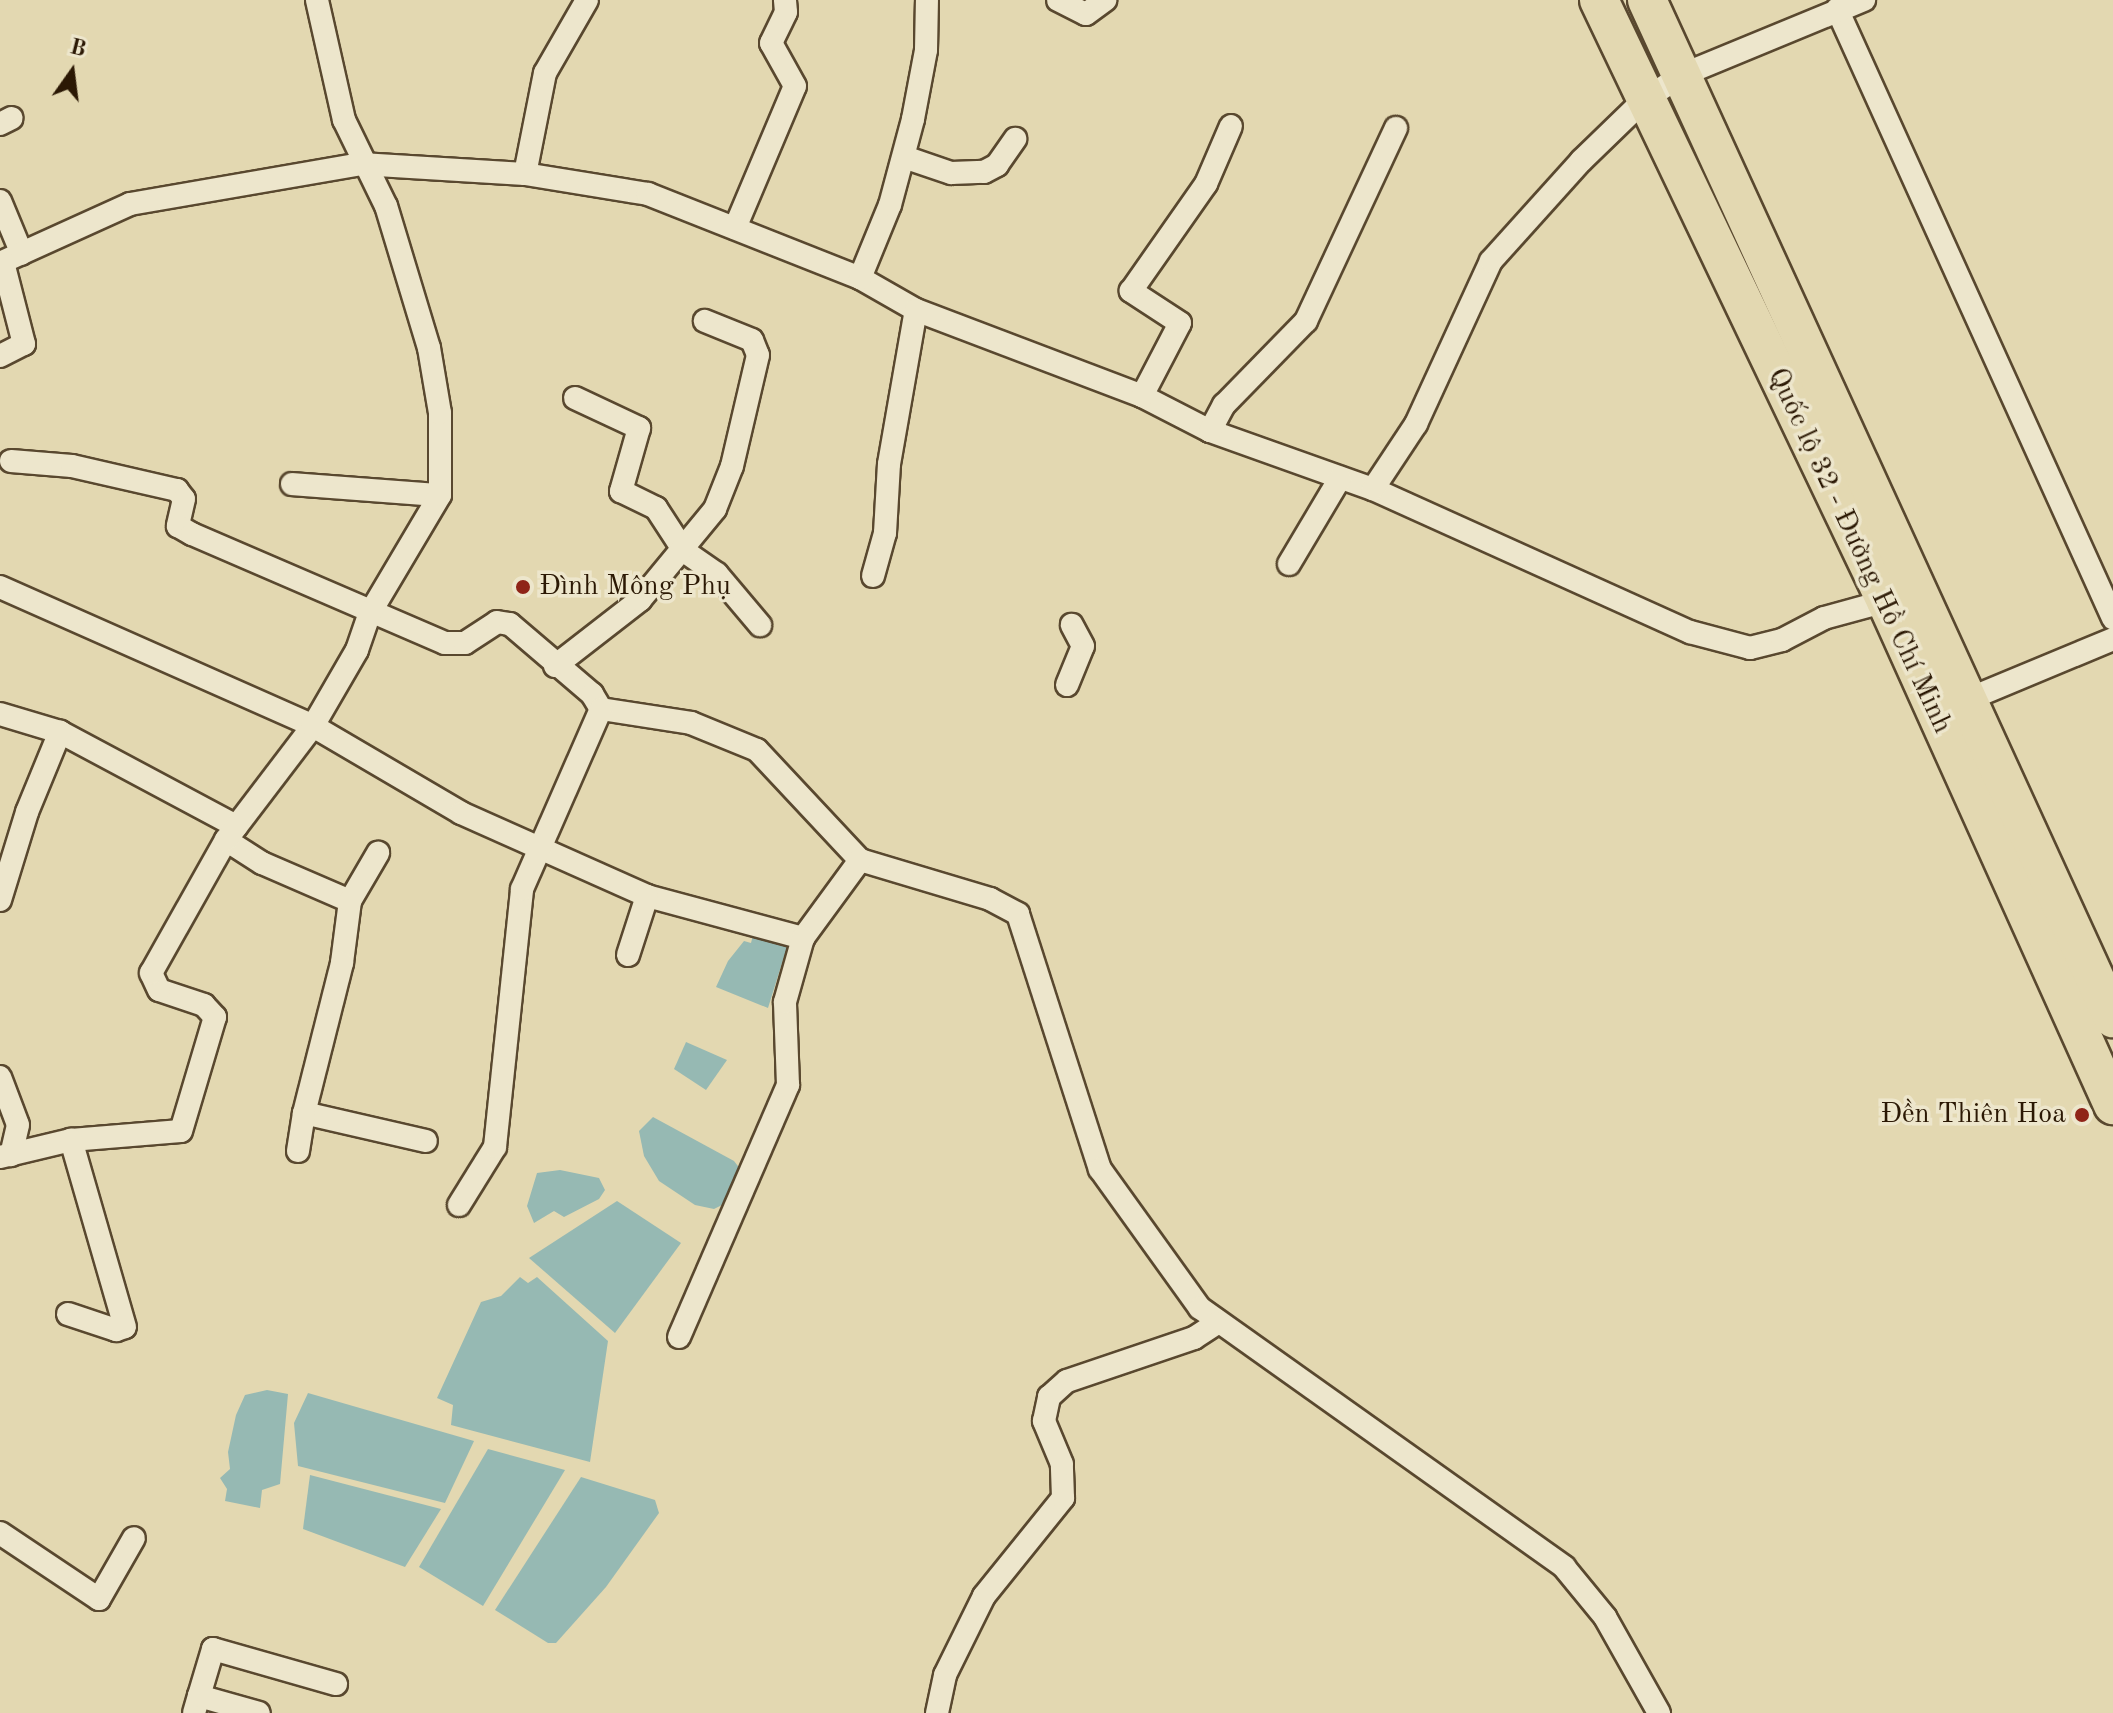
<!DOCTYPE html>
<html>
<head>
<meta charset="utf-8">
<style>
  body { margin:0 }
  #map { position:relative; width:2113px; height:1713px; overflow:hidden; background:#e3d8b1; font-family:"Old Standard TT",serif }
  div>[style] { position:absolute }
  .water>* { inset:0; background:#96b9b3 }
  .roads { filter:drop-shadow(2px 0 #59482f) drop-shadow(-2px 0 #59482f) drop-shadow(0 2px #59482f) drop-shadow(0 -2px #59482f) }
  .street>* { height:22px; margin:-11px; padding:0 11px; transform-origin:11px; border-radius:11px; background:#ede6cc }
  .highway>* { height:38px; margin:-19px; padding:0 19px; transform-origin:19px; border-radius:19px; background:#e3d8b1 }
  .dots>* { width:22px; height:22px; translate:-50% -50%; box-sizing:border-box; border:4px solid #ede6cc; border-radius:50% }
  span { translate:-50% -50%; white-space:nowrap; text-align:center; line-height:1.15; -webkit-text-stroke:7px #ede6cc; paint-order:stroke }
  .street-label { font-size:28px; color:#2b1804 }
  .poi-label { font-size:28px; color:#2b1804 }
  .left { translate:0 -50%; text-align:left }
  .right { translate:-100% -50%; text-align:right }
  .north { position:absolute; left:32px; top:32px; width:80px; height:80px; -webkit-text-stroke:6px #ede6cc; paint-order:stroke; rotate:14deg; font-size:22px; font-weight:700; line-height:32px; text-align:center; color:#2b1804 }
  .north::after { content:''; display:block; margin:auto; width:28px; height:36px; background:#2b1804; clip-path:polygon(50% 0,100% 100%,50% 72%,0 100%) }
</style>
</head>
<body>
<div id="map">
  <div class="water">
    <div style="clip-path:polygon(753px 935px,788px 944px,768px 1008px,716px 987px,728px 961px,744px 941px,751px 943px)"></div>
    <div style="clip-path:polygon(686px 1042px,727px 1060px,706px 1090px,674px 1069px)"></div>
    <div style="clip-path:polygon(653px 1117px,734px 1161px,741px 1170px,724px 1204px,714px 1209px,695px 1205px,659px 1181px,644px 1156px,639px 1131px)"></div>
    <div style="clip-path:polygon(560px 1170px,599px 1178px,605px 1190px,599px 1199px,564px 1217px,554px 1211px,534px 1223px,527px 1206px,537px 1173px)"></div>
    <div style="clip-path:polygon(617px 1201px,681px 1243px,615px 1333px,529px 1258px)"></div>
    <div style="clip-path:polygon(520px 1277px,528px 1283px,537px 1277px,608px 1341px,590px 1462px,451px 1425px,453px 1405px,437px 1398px,481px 1302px,501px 1296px)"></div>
    <div style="clip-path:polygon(267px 1390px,288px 1394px,280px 1484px,262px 1490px,260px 1508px,225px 1501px,227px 1489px,220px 1478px,230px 1469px,228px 1452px,236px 1415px,245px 1395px)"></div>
    <div style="clip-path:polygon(308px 1393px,474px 1441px,445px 1503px,298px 1466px,294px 1423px)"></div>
    <div style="clip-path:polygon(488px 1449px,565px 1470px,483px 1606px,419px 1567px)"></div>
    <div style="clip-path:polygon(310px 1475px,441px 1509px,405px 1567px,303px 1529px)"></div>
    <div style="clip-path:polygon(581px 1477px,655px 1500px,659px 1513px,606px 1587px,556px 1643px,548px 1643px,495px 1610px)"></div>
  </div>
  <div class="roads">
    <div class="street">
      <div style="left:1058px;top:0;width:31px;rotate:27deg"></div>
      <div style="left:1086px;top:14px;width:24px;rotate:-36deg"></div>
      <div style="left:1837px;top:9px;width:669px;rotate:65.62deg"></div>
      <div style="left:0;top:124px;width:13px;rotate:-27deg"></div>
      <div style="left:904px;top:157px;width:50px;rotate:18.8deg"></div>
      <div style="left:951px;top:173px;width:33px;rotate:-2deg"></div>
      <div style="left:984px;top:172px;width:15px;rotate:-28deg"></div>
      <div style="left:997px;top:165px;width:32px;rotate:-55deg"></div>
      <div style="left:525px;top:174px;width:103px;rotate:-78.8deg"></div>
      <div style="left:545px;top:73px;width:84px;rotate:-60.1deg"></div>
      <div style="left:0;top:201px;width:57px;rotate:67.5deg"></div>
      <div style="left:735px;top:228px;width:154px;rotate:-67.1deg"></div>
      <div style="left:795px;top:86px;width:49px;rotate:-119.2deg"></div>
      <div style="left:771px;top:43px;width:34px;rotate:-64deg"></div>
      <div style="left:786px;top:12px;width:12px;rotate:-95deg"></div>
      <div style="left:0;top:263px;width:143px;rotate:-24.4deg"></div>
      <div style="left:130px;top:204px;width:234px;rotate:-9.8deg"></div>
      <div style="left:361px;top:164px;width:164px;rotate:3.5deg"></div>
      <div style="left:525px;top:174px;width:125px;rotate:9.2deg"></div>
      <div style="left:648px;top:194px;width:228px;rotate:21.6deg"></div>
      <div style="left:860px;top:278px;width:64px;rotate:29.7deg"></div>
      <div style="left:916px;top:310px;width:242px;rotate:20.8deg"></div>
      <div style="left:1142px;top:396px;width:76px;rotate:27.2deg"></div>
      <div style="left:1210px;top:431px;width:173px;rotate:19.6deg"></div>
      <div style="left:1373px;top:489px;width:348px;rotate:24.3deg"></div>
      <div style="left:1690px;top:632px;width:62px;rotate:14.9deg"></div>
      <div style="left:1750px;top:648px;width:33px;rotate:-14deg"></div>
      <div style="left:1782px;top:640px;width:47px;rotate:-27.6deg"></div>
      <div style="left:1824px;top:618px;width:64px;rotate:-15.3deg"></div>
      <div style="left:860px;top:278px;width:79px;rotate:-67.7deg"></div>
      <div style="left:890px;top:205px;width:89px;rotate:-75deg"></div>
      <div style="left:913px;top:119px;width:70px;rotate:-79.3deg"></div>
      <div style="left:926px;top:50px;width:50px;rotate:-88.9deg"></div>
      <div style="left:0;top:356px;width:27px;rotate:-27deg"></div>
      <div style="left:24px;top:344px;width:85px;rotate:-104.4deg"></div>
      <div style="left:1142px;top:396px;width:82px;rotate:-62.5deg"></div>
      <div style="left:1180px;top:323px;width:59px;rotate:-146.9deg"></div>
      <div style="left:1131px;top:291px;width:131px;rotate:-55deg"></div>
      <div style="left:1206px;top:184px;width:63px;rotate:-66.7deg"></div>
      <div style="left:575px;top:398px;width:71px;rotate:25.1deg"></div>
      <div style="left:639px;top:428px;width:66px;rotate:105.9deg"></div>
      <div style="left:621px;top:491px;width:39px;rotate:26deg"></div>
      <div style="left:656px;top:508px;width:51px;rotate:56.9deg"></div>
      <div style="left:684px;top:551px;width:40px;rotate:34.9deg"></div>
      <div style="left:717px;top:574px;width:67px;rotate:49.9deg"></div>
      <div style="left:1210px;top:431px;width:30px;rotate:-62deg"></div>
      <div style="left:1224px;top:405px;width:117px;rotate:-45.7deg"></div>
      <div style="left:1306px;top:321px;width:213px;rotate:-65deg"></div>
      <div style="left:11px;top:461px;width:61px;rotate:4.7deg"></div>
      <div style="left:72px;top:466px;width:108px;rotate:12.9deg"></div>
      <div style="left:177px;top:490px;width:11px;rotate:52deg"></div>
      <div style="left:184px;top:499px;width:28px;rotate:103deg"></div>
      <div style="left:178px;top:526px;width:16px;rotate:30deg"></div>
      <div style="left:192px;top:534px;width:275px;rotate:23.3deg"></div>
      <div style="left:445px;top:643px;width:20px"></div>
      <div style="left:465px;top:643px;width:38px;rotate:-33deg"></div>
      <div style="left:497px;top:622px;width:13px;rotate:9deg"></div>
      <div style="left:510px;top:624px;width:108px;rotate:40.5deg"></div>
      <div style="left:592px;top:694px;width:17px;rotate:59deg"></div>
      <div style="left:601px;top:709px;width:91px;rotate:8.8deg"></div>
      <div style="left:691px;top:723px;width:71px;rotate:22.2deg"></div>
      <div style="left:757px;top:750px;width:151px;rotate:46.9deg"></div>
      <div style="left:860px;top:860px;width:136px;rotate:16.7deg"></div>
      <div style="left:990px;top:899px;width:32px;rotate:28deg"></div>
      <div style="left:1018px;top:914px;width:268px;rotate:72.2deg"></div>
      <div style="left:1100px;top:1169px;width:171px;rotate:54.3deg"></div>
      <div style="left:1200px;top:1308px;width:447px;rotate:35.4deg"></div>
      <div style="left:1564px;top:1567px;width:65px;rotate:50.6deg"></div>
      <div style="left:1605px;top:1617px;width:110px;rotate:60.6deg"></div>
      <div style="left:292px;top:484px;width:148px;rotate:4.3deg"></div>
      <div style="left:1373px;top:489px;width:78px;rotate:-56.5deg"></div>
      <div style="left:1416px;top:424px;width:179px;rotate:-65.3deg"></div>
      <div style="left:1491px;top:261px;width:135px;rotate:-48deg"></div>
      <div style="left:1581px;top:161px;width:88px;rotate:-44.1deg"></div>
      <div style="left:1644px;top:100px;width:45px;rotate:-33.3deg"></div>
      <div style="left:1682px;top:75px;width:197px;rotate:-22.4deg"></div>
      <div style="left:1289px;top:564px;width:100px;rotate:-59.3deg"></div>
      <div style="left:873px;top:576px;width:45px;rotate:-74.4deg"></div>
      <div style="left:885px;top:533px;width:69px;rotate:-86.7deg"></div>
      <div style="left:889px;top:464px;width:156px;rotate:-80.1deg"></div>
      <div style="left:0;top:587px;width:342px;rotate:23.9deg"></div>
      <div style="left:313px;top:726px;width:172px;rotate:30.4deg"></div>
      <div style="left:461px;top:813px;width:204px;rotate:24deg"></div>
      <div style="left:647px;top:896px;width:162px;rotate:15.1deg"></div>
      <div style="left:803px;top:938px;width:97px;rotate:-53.8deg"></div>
      <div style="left:555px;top:666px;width:108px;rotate:-37.8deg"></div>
      <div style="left:640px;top:600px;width:118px;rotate:-50.5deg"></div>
      <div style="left:715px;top:509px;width:46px;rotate:-68.4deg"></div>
      <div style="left:732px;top:466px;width:114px;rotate:-76.8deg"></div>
      <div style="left:758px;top:355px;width:16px;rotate:-112deg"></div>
      <div style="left:752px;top:340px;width:51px;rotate:-158deg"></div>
      <div style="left:1067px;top:685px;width:42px;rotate:-67.7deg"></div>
      <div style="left:1083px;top:646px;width:24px;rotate:-118deg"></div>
      <div style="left:1969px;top:699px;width:156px;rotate:-22.6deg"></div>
      <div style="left:0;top:714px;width:63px;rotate:16.7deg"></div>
      <div style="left:60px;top:732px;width:200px;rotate:28.1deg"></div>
      <div style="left:226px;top:840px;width:43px;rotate:32.6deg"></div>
      <div style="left:262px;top:863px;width:96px;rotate:23.4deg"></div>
      <div style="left:350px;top:901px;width:63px;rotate:97.4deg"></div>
      <div style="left:342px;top:963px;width:155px;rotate:104.2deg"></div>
      <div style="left:304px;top:1113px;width:125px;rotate:12.9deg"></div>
      <div style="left:0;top:900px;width:92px;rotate:-72.9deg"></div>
      <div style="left:27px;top:812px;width:87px;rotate:-67.6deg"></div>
      <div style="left:350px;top:901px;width:56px;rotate:-59.7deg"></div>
      <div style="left:628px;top:955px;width:62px;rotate:-72.1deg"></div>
      <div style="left:0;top:1077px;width:51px;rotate:69.4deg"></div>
      <div style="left:18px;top:1125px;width:31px;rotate:103deg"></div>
      <div style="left:298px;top:1151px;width:38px;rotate:-81deg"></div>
      <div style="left:0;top:1157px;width:73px;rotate:-13.5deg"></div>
      <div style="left:71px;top:1140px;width:110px;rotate:-4.7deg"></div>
      <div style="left:181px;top:1131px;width:119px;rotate:-73.4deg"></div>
      <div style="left:215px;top:1017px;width:16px;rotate:-133deg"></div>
      <div style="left:204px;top:1005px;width:47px;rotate:-161.6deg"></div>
      <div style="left:159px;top:990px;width:19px;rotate:-115deg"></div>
      <div style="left:151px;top:973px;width:153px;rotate:-60.6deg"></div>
      <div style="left:226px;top:840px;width:143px;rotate:-52.7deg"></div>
      <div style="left:313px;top:726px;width:88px;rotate:-59.9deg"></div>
      <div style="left:357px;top:650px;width:39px;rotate:-71deg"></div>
      <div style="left:370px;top:613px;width:137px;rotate:-59.3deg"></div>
      <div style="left:440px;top:495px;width:82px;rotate:-90deg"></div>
      <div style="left:440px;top:413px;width:66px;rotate:-99.6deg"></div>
      <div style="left:429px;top:348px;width:148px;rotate:-106.8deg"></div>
      <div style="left:386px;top:206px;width:96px;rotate:-116deg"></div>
      <div style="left:344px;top:120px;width:123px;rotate:-102.7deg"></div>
      <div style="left:459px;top:1205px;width:68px;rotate:-58.2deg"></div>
      <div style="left:495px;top:1147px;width:259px;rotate:-84deg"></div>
      <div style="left:522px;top:889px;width:197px;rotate:-66.3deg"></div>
      <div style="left:68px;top:1314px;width:51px;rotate:18.4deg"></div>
      <div style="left:116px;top:1330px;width:9px;rotate:-18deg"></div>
      <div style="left:125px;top:1327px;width:195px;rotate:-106.1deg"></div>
      <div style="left:679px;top:1337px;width:275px;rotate:-66.6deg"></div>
      <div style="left:788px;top:1085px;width:83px;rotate:-92.1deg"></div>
      <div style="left:785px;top:1002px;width:66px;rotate:-74.3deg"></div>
      <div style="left:0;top:1533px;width:119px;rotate:33.7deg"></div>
      <div style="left:99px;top:1599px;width:70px;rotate:-60.2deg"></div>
      <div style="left:199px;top:1696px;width:49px;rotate:-73.4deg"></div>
      <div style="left:213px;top:1649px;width:128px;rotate:15.9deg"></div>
      <div style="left:194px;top:1713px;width:18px;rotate:-74deg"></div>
      <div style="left:199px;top:1696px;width:62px;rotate:15.8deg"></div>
      <div style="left:937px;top:1713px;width:39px;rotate:-78deg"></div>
      <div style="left:945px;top:1675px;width:88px;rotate:-63.7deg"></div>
      <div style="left:984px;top:1596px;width:126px;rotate:-51.1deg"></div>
      <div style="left:1063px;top:1498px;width:34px;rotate:-92deg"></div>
      <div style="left:1062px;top:1464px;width:47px;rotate:-112.7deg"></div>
      <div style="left:1044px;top:1421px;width:25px;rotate:-78deg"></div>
      <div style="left:1049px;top:1397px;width:24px;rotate:-42deg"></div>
      <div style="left:1067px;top:1381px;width:134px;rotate:-18.7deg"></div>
      <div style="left:1194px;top:1338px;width:27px;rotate:-33deg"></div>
    </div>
    <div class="highway">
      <div style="left:1599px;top:0;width:666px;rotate:64.47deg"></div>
      <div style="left:1886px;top:601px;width:553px;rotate:65.75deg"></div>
      <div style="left:1647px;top:0;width:1120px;rotate:65.4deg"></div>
    </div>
  </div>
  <div class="dots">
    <div style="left:523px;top:587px;background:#8f2418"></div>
    <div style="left:2082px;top:1115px;background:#8f2418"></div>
  </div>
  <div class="street-label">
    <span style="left:1859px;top:551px;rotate:65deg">Quốc lộ 32 - Đường Hồ Chí Minh</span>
  </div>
  <div class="poi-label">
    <span class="left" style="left:539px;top:587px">Đình Mông Phụ</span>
    <span class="right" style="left:2066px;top:1115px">Đền Thiên Hoa</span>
  </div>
  <div class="north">B</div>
</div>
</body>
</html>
